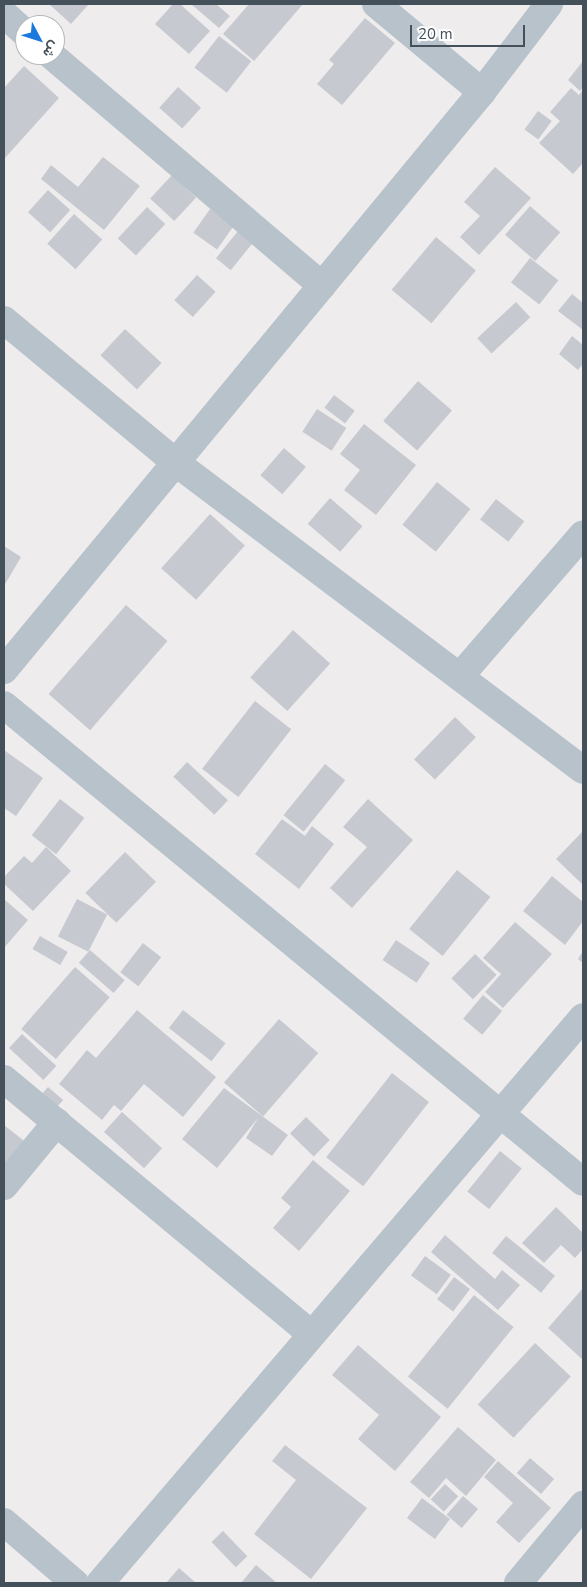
<!DOCTYPE html>
<html>
<head>
<meta charset="utf-8">
<style>
  body { margin:0 }
  #map { position:relative; width:587px; height:1587px; overflow:hidden; background:#efeced; font-family:"Nunito Sans",Vazirmatn,sans-serif }
  div>[style] { position:absolute }
  .building>* { inset:0; background:#c6cad0; transform-origin:0 0 }
  .minor>* { height:28px; margin:-14px; padding:0 14px; transform-origin:14px; border-radius:14px; background:#b8c2ca }
  .tertiary>* { height:28px; margin:-14px; padding:0 14px; transform-origin:14px; border-radius:14px; background:#b8c2ca }
  span { translate:-50% -50%; white-space:nowrap; text-align:center; line-height:1.15; -webkit-text-stroke:4px #fff; paint-order:stroke }
  .frame { position:absolute; inset:0; border:5px solid #45515a; pointer-events:none }
  .north { position:absolute; left:15px; top:15px; width:50px; height:50px; box-sizing:border-box; background:#fff; border:1px solid #b5b9bd; border-radius:50%; rotate:130deg; font-size:14px; font-weight:700; line-height:20px; text-align:center; color:#45515a }
  .north::after { content:''; display:block; margin:auto; width:18px; height:22px; background:#1979dd; clip-path:polygon(50% 0,100% 100%,50% 72%,0 100%) }
  .scale { position:absolute; left:410px; top:25px; width:115px; height:22px; box-sizing:border-box; border:2px solid #45515a; border-top:0; padding-left:6px; font-size:15px; line-height:18px; white-space:nowrap; color:#45515a; -webkit-text-stroke:4px #fff; paint-order:stroke }
</style>
</head>
<body>
<div id="map">
  <div class="building">
    <div style="clip-path:polygon(49px 4px,89px 4px,71px 24px)"></div>
    <div style="clip-path:polygon(173px 4px,180px 4px,210px 31px,189px 54px,155px 24px)"></div>
    <div style="clip-path:polygon(191px 4px,216px 4px,230px 16px,219px 28px)"></div>
    <div style="clip-path:polygon(249px 4px,303px 4px,254px 61px,223px 34px)"></div>
    <div style="clip-path:polygon(365px 18px,395px 43px,342px 105px,317px 84px,334px 64px,329px 60px)"></div>
    <div style="left:219px;top:36px;width:41px;height:40px;rotate:38deg"></div>
    <div style="clip-path:polygon(583px 61px,583px 87px,580px 91px,568px 80px)"></div>
    <div style="clip-path:polygon(24px 66px,59px 98px,4px 159px,4px 88px)"></div>
    <div style="left:178px;top:87px;width:31px;height:28px;rotate:42deg"></div>
    <div style="clip-path:polygon(571px 88px,579px 95px,583px 90px,583px 163px,573px 174px,539px 143px,560px 121px,550px 112px)"></div>
    <div style="left:538px;top:111px;width:17px;height:23px;rotate:36deg"></div>
    <div style="clip-path:polygon(103px 157px,140px 186px,104px 230px,41px 179px,51px 165px,78px 187px)"></div>
    <div style="clip-path:polygon(495px 167px,531px 198px,479px 255px,460px 237px,480px 216px,464px 202px)"></div>
    <div style="left:172px;top:175px;width:33px;height:32px;rotate:43deg"></div>
    <div style="left:48px;top:190px;width:30px;height:30px;rotate:42deg"></div>
    <div style="left:530px;top:206px;width:40px;height:38px;rotate:41deg"></div>
    <div style="left:147px;top:207px;width:25px;height:43px;rotate:43deg"></div>
    <div style="left:210px;top:209px;width:29px;height:29px;rotate:35deg"></div>
    <div style="left:74px;top:214px;width:38px;height:40px;rotate:42deg"></div>
    <div style="left:238px;top:231px;width:19px;height:35px;rotate:39deg"></div>
    <div style="left:436px;top:237px;width:52px;height:69px;rotate:40deg"></div>
    <div style="left:530px;top:258px;width:36px;height:31px;rotate:38deg"></div>
    <div style="left:197px;top:275px;width:25px;height:34px;rotate:42deg"></div>
    <div style="clip-path:polygon(572px 294px,583px 303px,583px 330px,558px 311px)"></div>
    <div style="left:516px;top:302px;width:21px;height:53px;rotate:47deg"></div>
    <div style="left:125px;top:329px;width:50px;height:36px;rotate:43deg"></div>
    <div style="clip-path:polygon(572px 336px,583px 345px,583px 364px,578px 370px,559px 354px)"></div>
    <div style="left:418px;top:381px;width:45px;height:53px;rotate:41deg"></div>
    <div style="left:334px;top:395px;width:26px;height:16px;rotate:37deg"></div>
    <div style="left:317px;top:409px;width:35px;height:27px;rotate:33deg"></div>
    <div style="clip-path:polygon(364px 424px,416px 465px,376px 515px,344px 490px,360px 470px,340px 454px)"></div>
    <div style="left:284px;top:448px;width:29px;height:36px;rotate:41deg"></div>
    <div style="left:437px;top:482px;width:43px;height:55px;rotate:39deg"></div>
    <div style="left:330px;top:498px;width:43px;height:34px;rotate:41deg"></div>
    <div style="left:496px;top:499px;width:36px;height:26px;rotate:38deg"></div>
    <div style="left:210px;top:514px;width:47px;height:73px;rotate:42deg"></div>
    <div style="clip-path:polygon(4px 546px,21px 557px,4px 586px)"></div>
    <div style="left:126px;top:605px;width:55px;height:118px;rotate:41deg"></div>
    <div style="left:293px;top:630px;width:50px;height:64px;rotate:42deg"></div>
    <div style="left:255px;top:701px;width:46px;height:86px;rotate:38deg"></div>
    <div style="left:455px;top:717px;width:29px;height:59px;rotate:44deg"></div>
    <div style="clip-path:polygon(4px 750px,43px 778px,16px 816px,4px 808px)"></div>
    <div style="left:187px;top:762px;width:56px;height:20px;rotate:43deg"></div>
    <div style="left:325px;top:764px;width:26px;height:66px;rotate:39deg"></div>
    <div style="left:60px;top:799px;width:31px;height:46px;rotate:38deg"></div>
    <div style="clip-path:polygon(368px 799px,413px 840px,352px 908px,330px 888px,367px 847px,343px 827px)"></div>
    <div style="clip-path:polygon(282px 819px,305px 836px,312px 826px,334px 844px,299px 889px,255px 854px)"></div>
    <div style="clip-path:polygon(583px 831px,583px 885px,556px 859px)"></div>
    <div style="clip-path:polygon(46px 847px,71px 871px,33px 911px,4px 884px,4px 877px,24px 856px,32px 863px)"></div>
    <div style="left:125px;top:852px;width:43px;height:57px;rotate:44deg"></div>
    <div style="left:457px;top:870px;width:43px;height:76px;rotate:39deg"></div>
    <div style="clip-path:polygon(552px 876px,583px 902px,583px 921px,565px 945px,523px 911px)"></div>
    <div style="clip-path:polygon(4px 899px,28px 920px,4px 948px)"></div>
    <div style="left:77px;top:899px;width:34px;height:42px;rotate:27deg"></div>
    <div style="clip-path:polygon(515px 922px,552px 954px,503px 1008px,485px 992px,501px 974px,483px 958px)"></div>
    <div style="left:40px;top:936px;width:32px;height:15px;rotate:30deg"></div>
    <div style="left:396px;top:940px;width:41px;height:24px;rotate:34deg"></div>
    <div style="left:143px;top:943px;width:23px;height:37px;rotate:38deg"></div>
    <div style="left:90px;top:950px;width:46px;height:17px;rotate:41deg"></div>
    <div style="clip-path:polygon(583px 951px,583px 963px,578px 959px)"></div>
    <div style="left:475px;top:954px;width:30px;height:34px;rotate:44deg"></div>
    <div style="left:75px;top:967px;width:46px;height:82px;rotate:41deg"></div>
    <div style="left:483px;top:995px;width:25px;height:31px;rotate:40deg"></div>
    <div style="clip-path:polygon(137px 1010px,216px 1077px,183px 1117px,144px 1084px,121px 1111px,114px 1105px,102px 1120px,59px 1084px,87px 1050px,96px 1058px)"></div>
    <div style="left:183px;top:1010px;width:54px;height:23px;rotate:38deg"></div>
    <div style="left:279px;top:1019px;width:52px;height:84px;rotate:41deg"></div>
    <div style="left:22px;top:1034px;width:47px;height:19px;rotate:43deg"></div>
    <div style="left:392px;top:1073px;width:47px;height:107px;rotate:38deg"></div>
    <div style="left:48px;top:1087px;width:20px;height:28px;rotate:41deg"></div>
    <div style="clip-path:polygon(224px 1088px,288px 1135px,272px 1156px,246px 1138px,258px 1118px,217px 1168px,182px 1139px)"></div>
    <div style="left:122px;top:1112px;width:54px;height:27px;rotate:42deg"></div>
    <div style="left:306px;top:1117px;width:33px;height:23px;rotate:44deg"></div>
    <div style="clip-path:polygon(4px 1125px,37px 1151px,4px 1184px)"></div>
    <div style="left:500px;top:1151px;width:28px;height:52px;rotate:39deg"></div>
    <div style="clip-path:polygon(313px 1160px,350px 1191px,299px 1251px,273px 1228px,291px 1207px,281px 1198px)"></div>
    <div style="clip-path:polygon(556px 1207px,583px 1233px,583px 1249px,575px 1258px,561px 1245px,544px 1263px,522px 1243px)"></div>
    <div style="clip-path:polygon(445px 1235px,495px 1279px,502px 1270px,520px 1285px,498px 1310px,431px 1252px)"></div>
    <div style="left:506px;top:1236px;width:63px;height:22px;rotate:39deg"></div>
    <div style="left:425px;top:1256px;width:32px;height:24px;rotate:36deg"></div>
    <div style="left:454px;top:1277px;width:20px;height:28px;rotate:37deg"></div>
    <div style="clip-path:polygon(583px 1288px,583px 1360px,548px 1328px)"></div>
    <div style="left:474px;top:1295px;width:51px;height:105px;rotate:39deg"></div>
    <div style="left:535px;top:1343px;width:49px;height:84px;rotate:43deg"></div>
    <div style="clip-path:polygon(358px 1345px,441px 1417px,395px 1471px,358px 1439px,379px 1415px,332px 1375px)"></div>
    <div style="clip-path:polygon(458px 1427px,496px 1460px,466px 1496px,446px 1478px,429px 1498px,410px 1482px)"></div>
    <div style="clip-path:polygon(285px 1445px,367px 1508px,311px 1579px,254px 1534px,296px 1480px,272px 1461px)"></div>
    <div style="left:530px;top:1458px;width:32px;height:20px;rotate:41deg"></div>
    <div style="clip-path:polygon(498px 1461px,551px 1508px,519px 1543px,496px 1522px,513px 1503px,484px 1477px)"></div>
    <div style="left:445px;top:1484px;width:18px;height:21px;rotate:43deg"></div>
    <div style="left:463px;top:1496px;width:20px;height:25px;rotate:41deg"></div>
    <div style="left:422px;top:1498px;width:35px;height:25px;rotate:37deg"></div>
    <div style="left:223px;top:1531px;width:35px;height:16px;rotate:46deg"></div>
    <div style="clip-path:polygon(256px 1565px,277px 1583px,241px 1583px)"></div>
    <div style="clip-path:polygon(179px 1568px,196px 1583px,166px 1583px)"></div>
  </div>
  <div class="minor">
    <div style="left:376px;top:4px;width:138px;rotate:39.7deg"></div>
    <div style="left:4px;top:14px;width:28px;rotate:42deg"></div>
    <div style="left:51px;top:55px;width:356px;rotate:40.4deg"></div>
    <div style="left:4px;top:320px;width:222px;rotate:39.7deg"></div>
    <div style="left:175px;top:462px;width:511px;rotate:37.05deg"></div>
    <div style="left:461px;top:675px;width:186px;rotate:-49.1deg"></div>
    <div style="left:4px;top:705px;width:750px;rotate:39.48deg"></div>
    <div style="left:4px;top:1079px;width:400px;rotate:39.7deg"></div>
    <div style="left:4px;top:1186px;width:83px;rotate:-50.4deg"></div>
    <div style="left:4px;top:1522px;width:94px;rotate:40.7deg"></div>
    <div style="left:100px;top:1583px;width:744px;rotate:-49.52deg"></div>
    <div style="left:518px;top:1583px;width:102px;rotate:-50.2deg"></div>
  </div>
  <div class="tertiary">
    <div style="left:4px;top:670px;width:750px;rotate:-50.41deg"></div>
    <div style="left:482px;top:92px;width:111px;rotate:-52.7deg"></div>
  </div>
  <div class="frame"></div>
  <div class="north">ش</div>
  <div class="scale">20 m</div>
</div>
</body>
</html>
